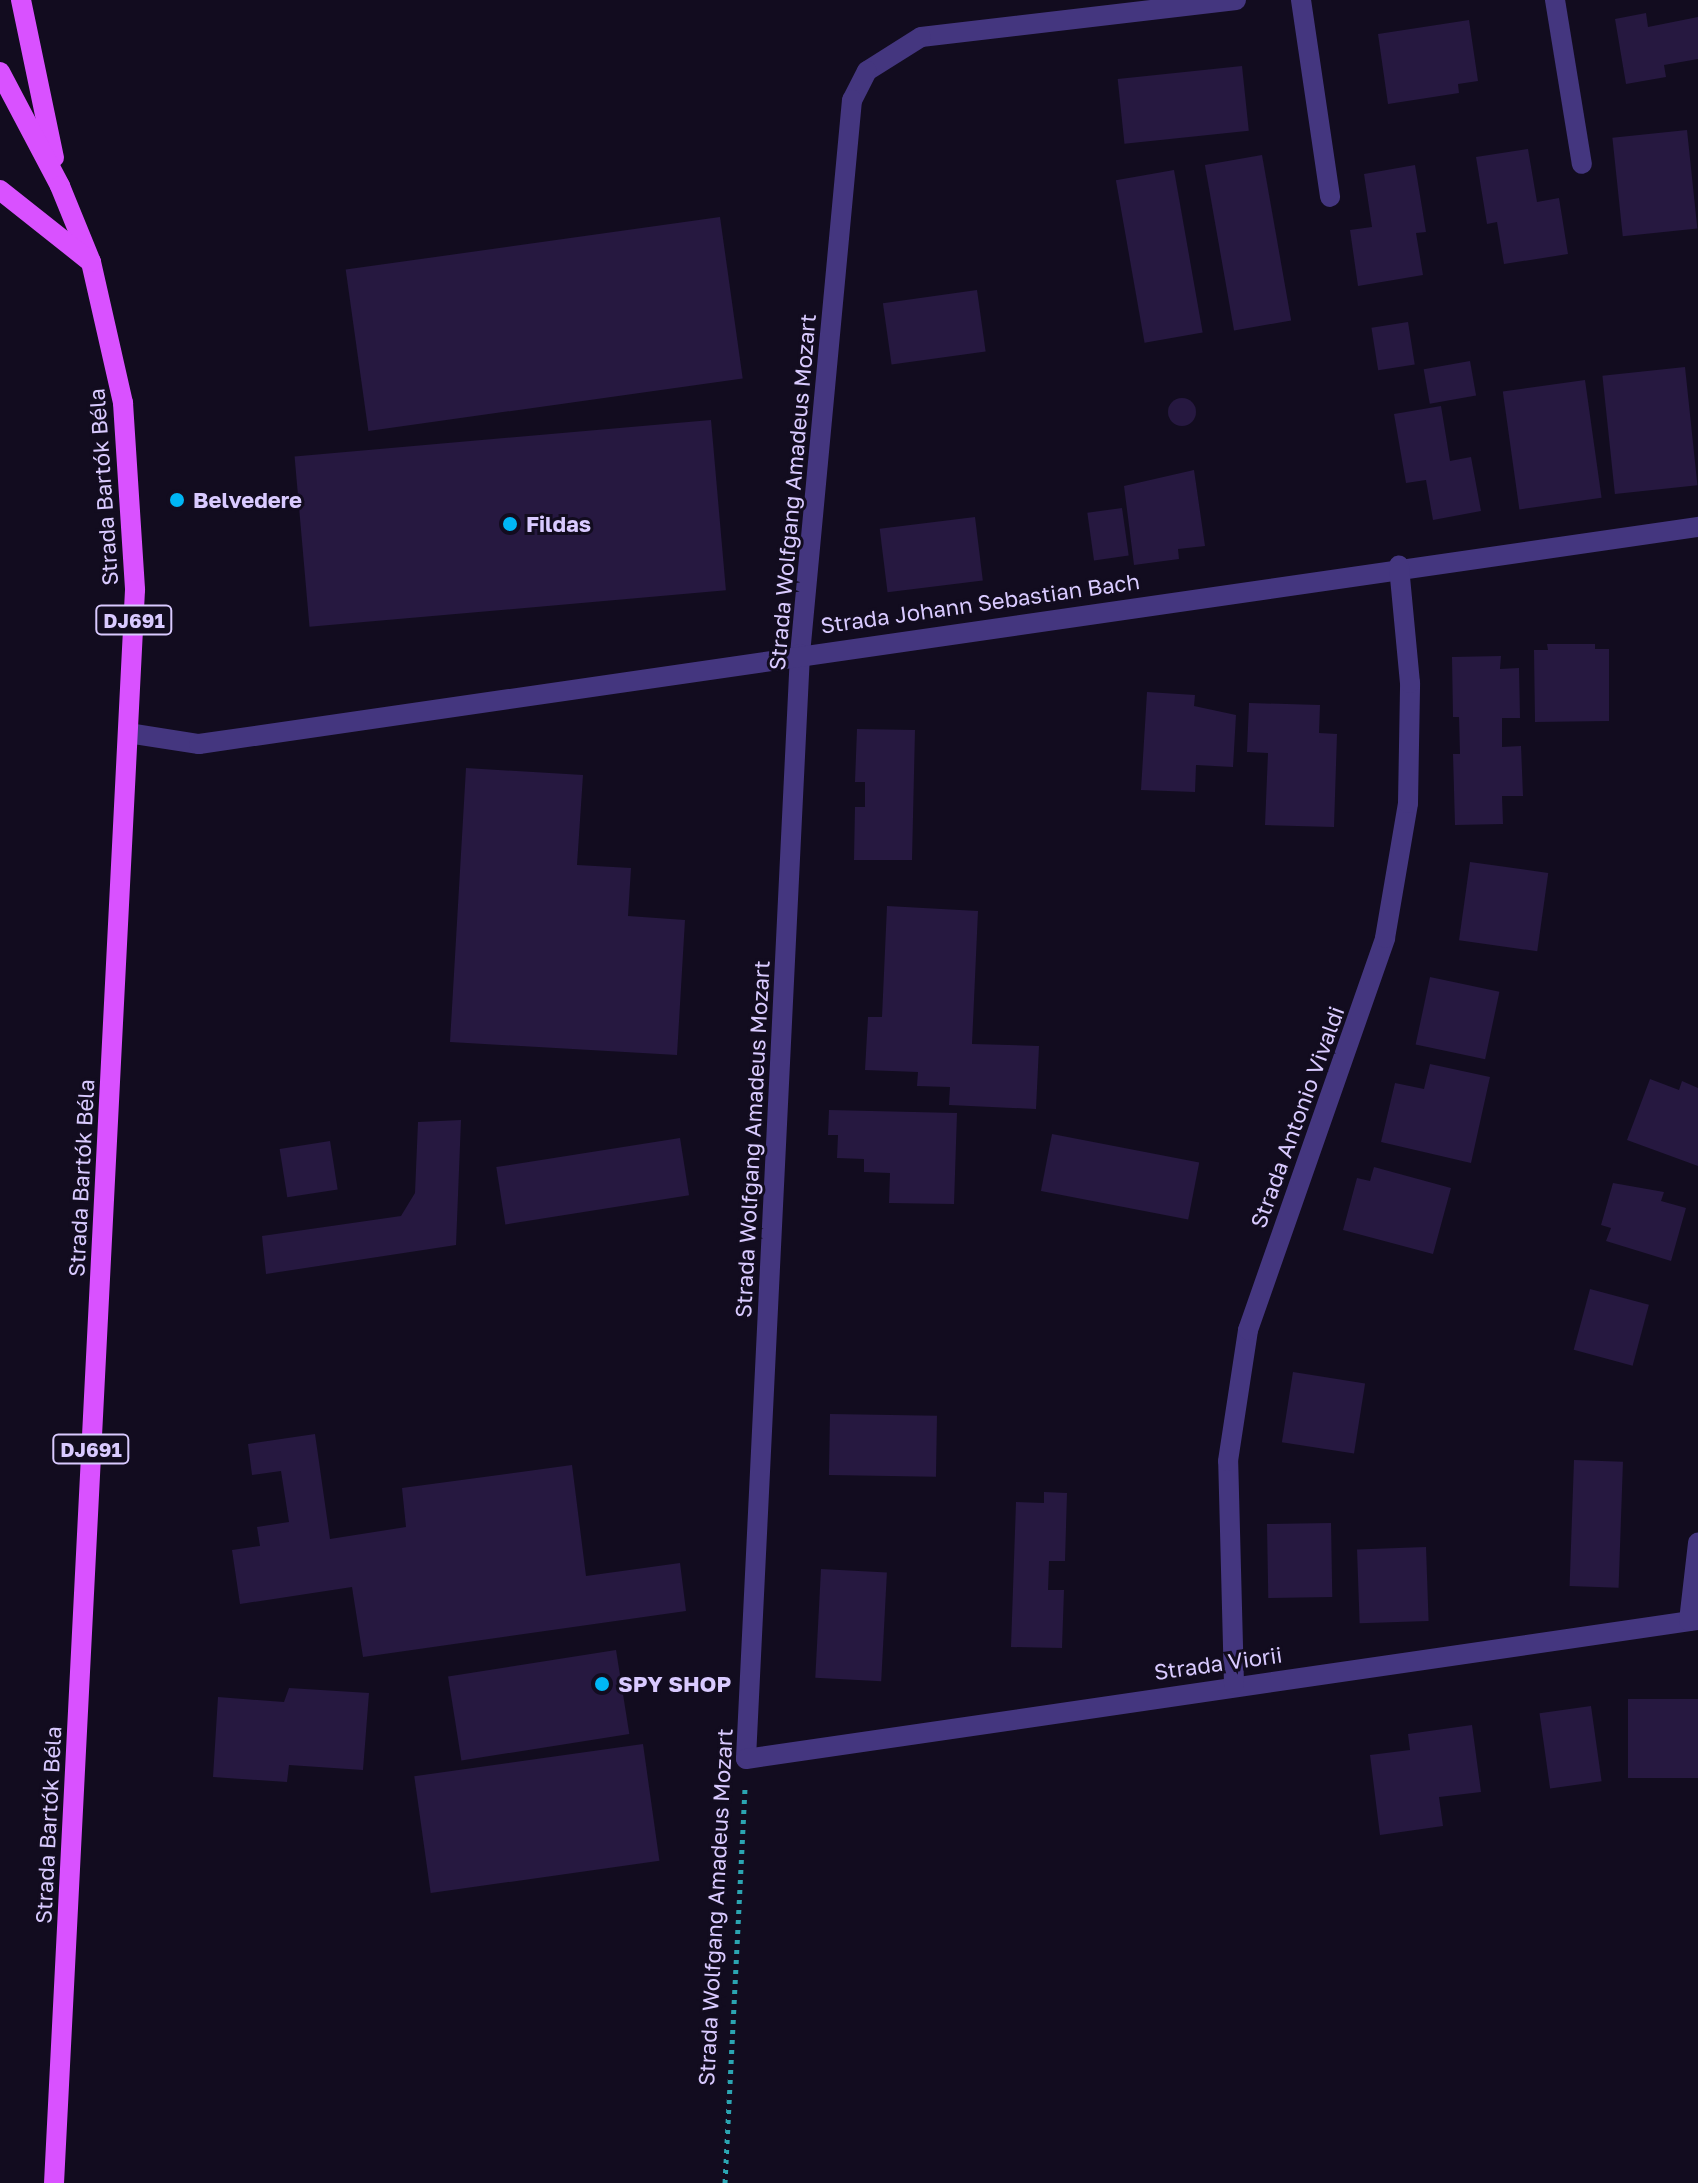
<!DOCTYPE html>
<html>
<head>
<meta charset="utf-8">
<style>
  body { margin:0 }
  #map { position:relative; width:1698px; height:2183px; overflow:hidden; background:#120c1f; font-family:"Golos Text",sans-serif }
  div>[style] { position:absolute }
  .building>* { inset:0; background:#261840; transform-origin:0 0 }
  .round { border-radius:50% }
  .path>* { height:5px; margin-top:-2.5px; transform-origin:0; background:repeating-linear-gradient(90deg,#2ba5b2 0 4px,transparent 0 10px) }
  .minor>* { height:20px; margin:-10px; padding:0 10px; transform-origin:10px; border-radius:10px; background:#44367f }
  .major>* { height:20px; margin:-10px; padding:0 10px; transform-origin:10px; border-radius:10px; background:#d951ff }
  .dots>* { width:22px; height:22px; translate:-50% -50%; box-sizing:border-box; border:4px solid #120c1f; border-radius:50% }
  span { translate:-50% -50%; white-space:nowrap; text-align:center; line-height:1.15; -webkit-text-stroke:6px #120c1f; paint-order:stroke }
  .shield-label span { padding:2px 6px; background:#120c1f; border:2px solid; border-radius:6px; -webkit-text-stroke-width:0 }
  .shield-label { font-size:20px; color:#d9caff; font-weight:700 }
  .street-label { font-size:22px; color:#d9caff }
  .poi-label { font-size:22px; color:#d9caff; font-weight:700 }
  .left { translate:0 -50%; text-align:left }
</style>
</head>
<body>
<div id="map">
  <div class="building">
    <div style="clip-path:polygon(1646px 13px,1648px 27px,1698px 17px,1698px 59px,1664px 65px,1666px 77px,1626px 84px,1615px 19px)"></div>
    <div style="clip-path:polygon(1469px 20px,1478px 81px,1458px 84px,1459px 93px,1388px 104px,1378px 34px)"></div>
    <div style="left:1242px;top:66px;width:65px;height:125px;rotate:84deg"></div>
    <div style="left:1687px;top:130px;width:99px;height:75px;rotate:84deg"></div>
    <div style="clip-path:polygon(1528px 149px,1537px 202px,1559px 198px,1568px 254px,1504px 264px,1497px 222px,1487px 224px,1476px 157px)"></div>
    <div style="left:1262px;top:155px;width:168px;height:58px;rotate:80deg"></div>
    <div style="clip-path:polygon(1415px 165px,1426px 232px,1416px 233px,1423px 275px,1358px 286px,1350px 230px,1372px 227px,1364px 174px)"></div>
    <div style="left:1174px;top:170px;width:165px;height:59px;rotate:80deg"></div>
    <div style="left:720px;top:217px;width:163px;height:378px;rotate:82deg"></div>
    <div style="left:977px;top:290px;width:62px;height:95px;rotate:82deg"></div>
    <div style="left:1408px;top:322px;width:43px;height:37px;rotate:81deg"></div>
    <div style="left:1470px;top:361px;width:35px;height:47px;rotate:80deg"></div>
    <div style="left:1685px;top:367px;width:119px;height:83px;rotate:84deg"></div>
    <div style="left:1585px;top:380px;width:119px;height:83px;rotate:82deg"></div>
    <div class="round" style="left:1168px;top:398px;width:28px;height:28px"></div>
    <div style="clip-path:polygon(1441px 406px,1450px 461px,1471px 457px,1481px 511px,1433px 520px,1426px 480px,1406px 483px,1394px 414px)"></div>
    <div style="left:711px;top:420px;width:171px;height:418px;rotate:85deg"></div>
    <div style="clip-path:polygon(1194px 470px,1205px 546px,1178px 549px,1179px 559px,1134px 565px,1124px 486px)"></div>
    <div style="left:1122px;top:508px;width:48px;height:35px;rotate:82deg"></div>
    <div style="left:975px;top:517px;width:64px;height:96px;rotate:83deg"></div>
    <div style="clip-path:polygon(1547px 644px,1595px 644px,1595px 649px,1609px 649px,1609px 721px,1535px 722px,1534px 650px,1548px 650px)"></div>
    <div style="clip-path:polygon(1501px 656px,1500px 669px,1519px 668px,1520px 718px,1502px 718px,1502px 747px,1521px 746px,1523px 796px,1502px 796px,1503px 824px,1455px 825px,1453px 754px,1460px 754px,1459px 717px,1453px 717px,1452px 657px)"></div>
    <div style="clip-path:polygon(1147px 692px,1195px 695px,1194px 706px,1236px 715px,1233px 767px,1196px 765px,1195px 792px,1141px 790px)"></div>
    <div style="clip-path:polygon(1249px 703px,1320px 705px,1319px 733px,1337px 734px,1334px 827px,1265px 825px,1268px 753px,1247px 752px)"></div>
    <div style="clip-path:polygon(857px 729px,915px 730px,912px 860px,854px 860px,855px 807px,865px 807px,865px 782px,855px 782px)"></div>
    <div style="clip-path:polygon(466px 768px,583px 775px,577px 865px,631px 868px,628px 916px,685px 920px,677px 1055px,450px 1042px)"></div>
    <div style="left:1470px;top:862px;width:79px;height:79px;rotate:8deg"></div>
    <div style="clip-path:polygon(887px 906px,978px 911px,972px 1044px,1039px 1046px,1036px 1109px,949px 1105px,950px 1087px,917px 1086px,918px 1072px,865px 1070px,868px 1017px,882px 1017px)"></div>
    <div style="left:1430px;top:977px;width:71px;height:69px;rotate:12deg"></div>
    <div style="clip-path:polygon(1430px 1064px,1490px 1077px,1471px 1163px,1381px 1142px,1395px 1083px,1424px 1089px)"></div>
    <div style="clip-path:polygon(1650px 1079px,1679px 1090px,1682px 1081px,1698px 1088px,1698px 1166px,1627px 1140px)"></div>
    <div style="clip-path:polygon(829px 1110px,957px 1113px,954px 1204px,889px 1203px,890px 1173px,864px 1172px,864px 1159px,837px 1158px,838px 1135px,828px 1135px)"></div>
    <div style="clip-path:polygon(461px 1120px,456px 1245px,266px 1274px,262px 1236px,401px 1216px,415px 1193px,418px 1122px)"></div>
    <div style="left:1052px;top:1134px;width:150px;height:58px;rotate:11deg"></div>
    <div style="left:680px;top:1138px;width:58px;height:186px;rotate:81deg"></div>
    <div style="left:330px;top:1141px;width:49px;height:51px;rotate:81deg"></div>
    <div style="clip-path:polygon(1374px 1167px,1451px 1188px,1433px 1254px,1343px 1230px,1357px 1178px,1370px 1181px)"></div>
    <div style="clip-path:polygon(1613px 1183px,1664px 1192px,1661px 1201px,1686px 1208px,1671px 1261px,1606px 1241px,1611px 1228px,1601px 1225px)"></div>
    <div style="left:1590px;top:1289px;width:61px;height:63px;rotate:15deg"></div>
    <div style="left:1293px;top:1372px;width:73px;height:71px;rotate:9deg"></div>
    <div style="left:830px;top:1414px;width:107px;height:61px;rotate:1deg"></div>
    <div style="clip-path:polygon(315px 1434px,330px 1539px,406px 1527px,402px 1488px,572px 1465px,586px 1576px,680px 1563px,686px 1611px,363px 1657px,352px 1587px,240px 1604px,232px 1550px,260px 1546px,257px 1527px,289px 1522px,281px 1471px,252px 1475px,248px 1444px)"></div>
    <div style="left:1574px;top:1460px;width:49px;height:126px;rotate:2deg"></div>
    <div style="clip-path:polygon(1044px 1492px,1067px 1493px,1065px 1561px,1049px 1561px,1048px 1590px,1064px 1590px,1062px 1648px,1011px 1647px,1016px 1502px,1044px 1503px)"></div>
    <div style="left:1331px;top:1523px;width:74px;height:64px;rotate:89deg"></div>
    <div style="left:1426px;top:1547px;width:74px;height:69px;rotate:88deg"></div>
    <div style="left:821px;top:1569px;width:66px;height:109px;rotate:3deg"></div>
    <div style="left:616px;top:1650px;width:85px;height:170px;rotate:81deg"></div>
    <div style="clip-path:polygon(289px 1688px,369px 1693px,363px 1770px,289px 1765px,287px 1782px,213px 1777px,218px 1697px,284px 1702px)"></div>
    <div style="left:1698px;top:1699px;width:79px;height:70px;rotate:90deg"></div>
    <div style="left:1591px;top:1706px;width:76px;height:52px;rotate:82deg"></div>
    <div style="clip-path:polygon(1472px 1725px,1481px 1792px,1439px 1797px,1443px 1826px,1380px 1835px,1370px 1755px,1410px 1750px,1408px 1734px)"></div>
    <div style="left:643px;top:1744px;width:118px;height:231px;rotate:82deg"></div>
  </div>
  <div class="path">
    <div style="left:725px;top:2183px;width:400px;rotate:-87.1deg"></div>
  </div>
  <div class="minor">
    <div style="left:1236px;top:0;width:317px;rotate:173.3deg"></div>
    <div style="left:921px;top:37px;width:64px;rotate:147.8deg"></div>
    <div style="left:867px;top:71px;width:33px;rotate:117deg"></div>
    <div style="left:852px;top:100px;width:556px;rotate:95.36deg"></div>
    <div style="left:800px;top:654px;width:1106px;rotate:92.8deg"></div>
    <div style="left:746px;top:1759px;width:962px;rotate:-8.31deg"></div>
    <div style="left:1301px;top:0;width:199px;rotate:81.6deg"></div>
    <div style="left:1555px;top:0;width:166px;rotate:80.7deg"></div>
    <div style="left:128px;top:733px;width:72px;rotate:8.8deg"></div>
    <div style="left:199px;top:744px;width:1515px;rotate:-8.24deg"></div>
    <div style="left:1689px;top:1621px;width:79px;rotate:-83.4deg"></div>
    <div style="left:1234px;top:1684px;width:223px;rotate:-91.5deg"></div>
    <div style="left:1228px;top:1461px;width:133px;rotate:-81.3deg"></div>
    <div style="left:1248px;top:1330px;width:415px;rotate:-70.7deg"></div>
    <div style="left:1385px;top:938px;width:137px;rotate:-80.3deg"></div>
    <div style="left:1408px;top:803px;width:120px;rotate:-89deg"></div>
    <div style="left:1410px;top:683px;width:118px;rotate:-95.4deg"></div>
  </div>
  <div class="major">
    <div style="left:21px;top:0;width:161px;rotate:78.2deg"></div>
    <div style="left:0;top:72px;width:129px;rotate:62.2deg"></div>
    <div style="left:60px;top:186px;width:82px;rotate:67.8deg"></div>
    <div style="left:91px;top:262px;width:145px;rotate:77.2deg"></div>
    <div style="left:123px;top:403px;width:187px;rotate:86.3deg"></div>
    <div style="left:135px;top:590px;width:1595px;rotate:92.91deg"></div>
    <div style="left:0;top:190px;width:116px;rotate:38.4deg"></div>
  </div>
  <div class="dots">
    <div style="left:177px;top:500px;background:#00b6f5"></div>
    <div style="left:510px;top:524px;background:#00b6f5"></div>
    <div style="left:602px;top:1684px;background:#00b6f5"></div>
  </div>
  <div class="shield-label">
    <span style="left:134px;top:620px">DJ691</span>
    <span style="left:91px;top:1449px">DJ691</span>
  </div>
  <div class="street-label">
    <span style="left:103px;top:487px;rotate:-94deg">Strada Bartók Béla</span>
    <span style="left:792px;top:492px;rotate:-85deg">Strada Wolfgang Amadeus Mozart</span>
    <span style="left:980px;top:603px;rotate:-8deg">Strada Johann Sebastian Bach</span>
    <span style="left:1297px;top:1117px;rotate:-70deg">Strada Antonio Vivaldi</span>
    <span style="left:752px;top:1139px;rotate:-87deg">Strada Wolfgang Amadeus Mozart</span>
    <span style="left:81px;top:1178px;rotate:-87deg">Strada Bartók Béla</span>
    <span style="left:1218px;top:1663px;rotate:-8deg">Strada Viorii</span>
    <span style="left:48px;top:1825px;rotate:-87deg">Strada Bartók Béla</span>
    <span style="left:715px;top:1907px;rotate:-87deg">Strada Wolfgang Amadeus Mozart</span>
  </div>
  <div class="poi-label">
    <span class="left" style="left:193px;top:500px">Belvedere</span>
    <span class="left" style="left:526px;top:524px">Fildas</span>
    <span class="left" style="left:618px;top:1684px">SPY SHOP</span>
  </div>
</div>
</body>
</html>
